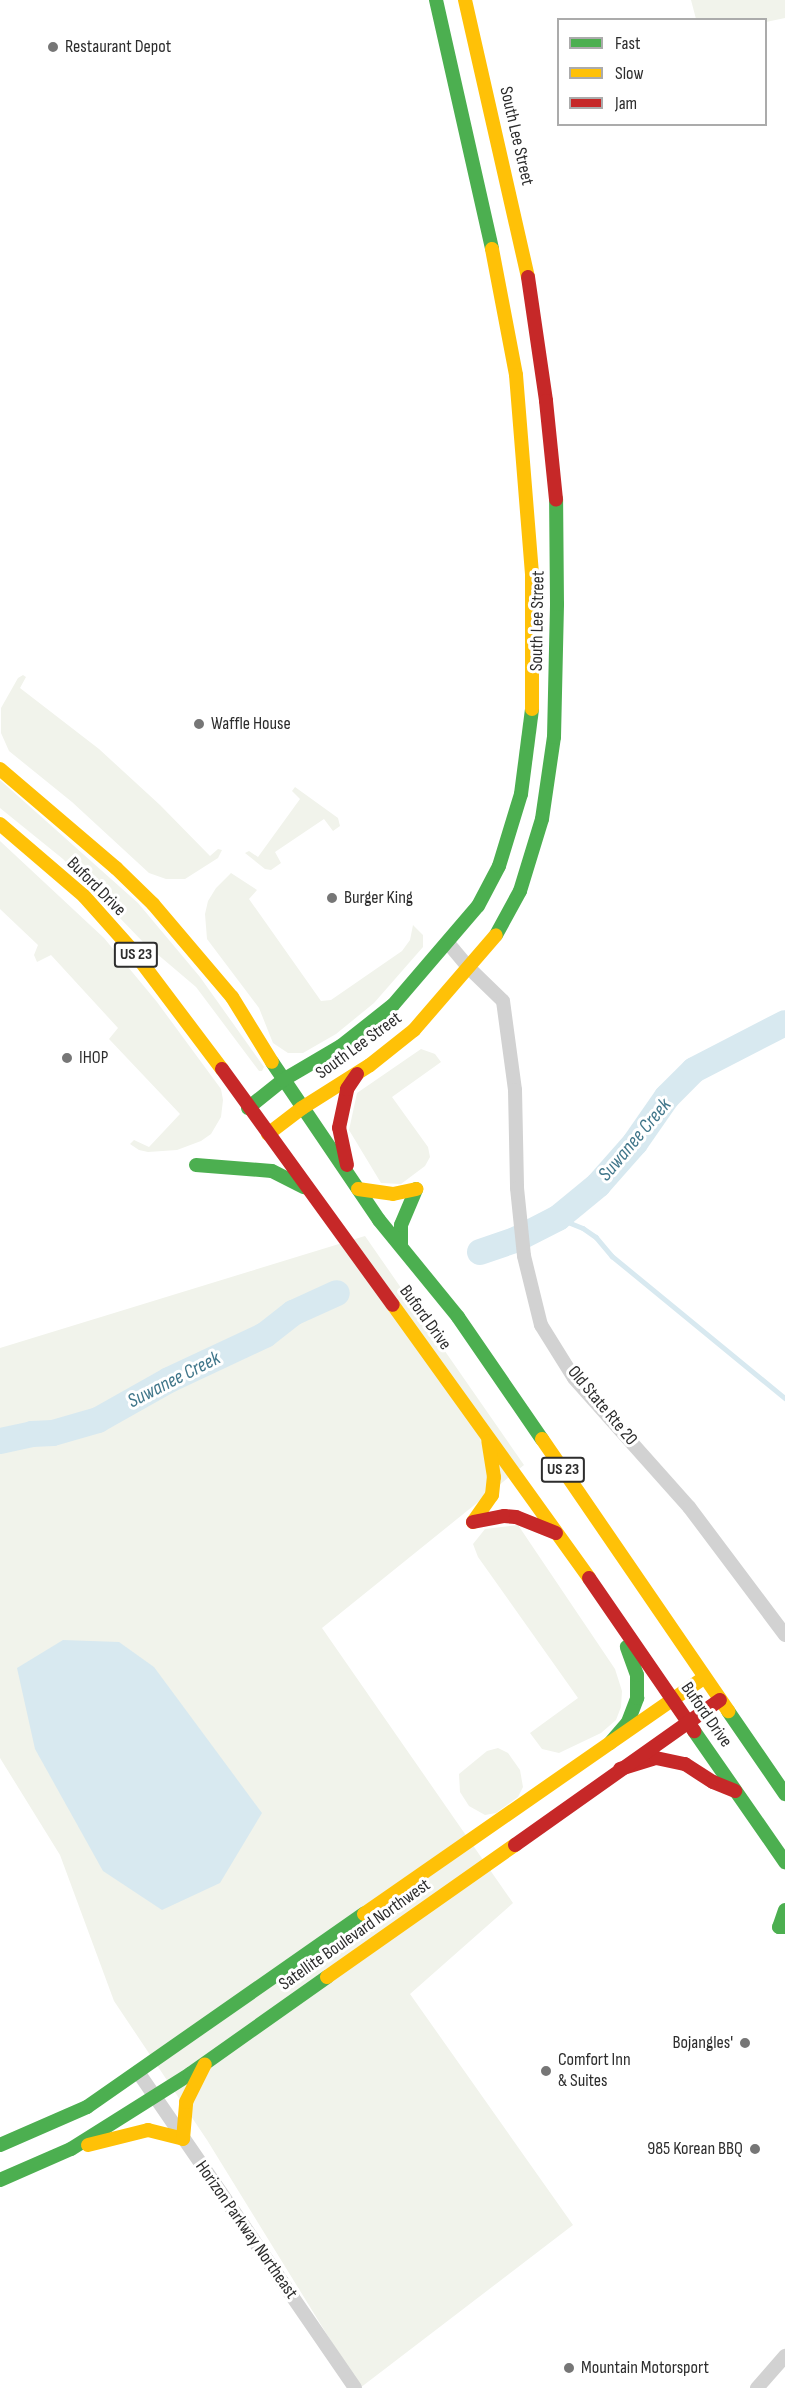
<!DOCTYPE html>
<html>
<head>
<meta charset="utf-8">
<style>
  body { margin:0 }
  #map { position:relative; width:785px; height:2388px; overflow:hidden; background:#fff; font-family:"Sofia Sans Condensed",sans-serif }
  div>[style] { position:absolute }
  .green>* { inset:0; background:#f1f3eb }
  .water>* { inset:0; background:#d8e9f0 }
  .stream>* { height:4.5px; margin:-2.25px; padding:0 2.25px; transform-origin:2.25px; border-radius:2.25px; background:#d8e9f0 }
  .river>* { height:26px; margin:-13px; padding:0 13px; transform-origin:13px; border-radius:13px; background:#d8e9f0 }
  .street>* { height:14px; margin:-7px; padding:0 7px; transform-origin:7px; border-radius:7px; background:#d2d2d2 }
  .fast>* { height:14px; margin:-7px; padding:0 7px; transform-origin:7px; border-radius:7px; background:#4caf50 }
  .slow>* { height:14px; margin:-7px; padding:0 7px; transform-origin:7px; border-radius:7px; background:#ffc107 }
  .jam>* { height:14px; margin:-7px; padding:0 7px; transform-origin:7px; border-radius:7px; background:#c62828 }
  .dots>* { width:16px; height:16px; translate:-50% -50%; box-sizing:border-box; border:3px solid #fff; border-radius:50% }
  span { translate:-50% -50%; white-space:nowrap; text-align:center; line-height:1.15; -webkit-text-stroke:6px #fff; paint-order:stroke }
  .shield-label span { padding:2px 4px; background:#fff; border:2px solid; border-radius:4px; -webkit-text-stroke-width:0 }
  .shield-label { font-size:16px; color:#2d2d2d; font-weight:700 }
  .poi-label { font-size:18px; color:#2d2d2d }
  .left { translate:0 -50%; text-align:left }
  .right { translate:-100% -50%; text-align:right }
  .street-label { font-size:18px; color:#2d2d2d }
  .water-label { font-size:20px; color:#40768a; font-style:italic }
  .legend { position:absolute; left:557px; top:18px; width:210px; height:108px; box-sizing:border-box; background:#fff; border:2px solid #ababab; margin:0; padding:8px 10px; list-style:none; font-size:18px; color:#2d2d2d }
  .legend li { display:flex; align-items:center; gap:12px; height:30px }
  .legend b { width:30px; border:2px solid #ababab }
</style>
</head>
<body>
<div id="map">
  <div class="green">
    <div style="clip-path:polygon(691px 0,785px 0,785px 18px,766px 22px,766px 20px,696px 19px)"></div>
    <div style="clip-path:polygon(23px 675px,26px 677px,20px 688px,99px 749px,160px 805px,210px 856px,218px 849px,222px 850px,218px 858px,185px 879px,166px 879px,149px 873px,72px 802px,9px 751px,1px 733px,1px 708px,18px 678px)"></div>
    <div style="clip-path:polygon(0 780px,138px 903px,200px 977px,264px 1067px,262px 1071px,259px 1071px,196px 987px,143px 942px,63px 859px,0 808px)"></div>
    <div style="clip-path:polygon(295px 787px,338px 818px,340px 826px,333px 831px,324px 819px,275px 852px,281px 863px,271px 870px,265px 869px,245px 853px,249px 851px,258px 857px,300px 799px,292px 791px)"></div>
    <div style="clip-path:polygon(0 841px,104px 938px,157px 1002px,221px 1089px,223px 1100px,221px 1117px,211px 1134px,201px 1141px,177px 1150px,148px 1152px,139px 1150px,130px 1144px,134px 1140px,149px 1147px,180px 1114px,109px 1039px,118px 1028px,51px 955px,37px 962px,34px 955px,38px 945px,0 909px)"></div>
    <div style="clip-path:polygon(231px 873px,257px 890px,249px 899px,321px 1001px,331px 1000px,402px 951px,410px 940px,413px 925px,423px 935px,423px 947px,374px 1003px,336px 1034px,303px 1053px,288px 1053px,273px 1043px,259px 1008px,207px 939px,205px 914px,208px 901px,216px 888px)"></div>
    <div style="clip-path:polygon(421px 1049px,435px 1054px,441px 1062px,392px 1097px,428px 1147px,430px 1157px,425px 1166px,401px 1184px,381px 1183px,349px 1130px,357px 1093px)"></div>
    <div style="clip-path:polygon(365px 1236px,524px 1465px,322px 1628px,513px 1903px,410px 1994px,573px 2225px,360px 2388px,207px 2140px,114px 2001px,60px 1855px,0 1758px,0 1348px)"></div>
    <div style="clip-path:polygon(518px 1525px,615px 1669px,622px 1691px,621px 1707px,616px 1720px,601px 1733px,559px 1753px,542px 1749px,530px 1733px,578px 1698px,478px 1557px,473px 1544px,485px 1529px)"></div>
    <div style="clip-path:polygon(498px 1748px,508px 1753px,520px 1770px,523px 1787px,518px 1797px,496px 1813px,485px 1815px,469px 1806px,460px 1792px,459px 1774px,487px 1751px)"></div>
  </div>
  <div class="water">
    <div style="clip-path:polygon(63px 1640px,119px 1642px,154px 1667px,262px 1813px,220px 1883px,162px 1910px,103px 1871px,35px 1749px,17px 1668px)"></div>
  </div>
  <div class="stream">
    <div style="left:558px;top:1218px;width:27px;rotate:22deg"></div>
    <div style="left:583px;top:1228px;width:16px;rotate:35deg"></div>
    <div style="left:596px;top:1237px;width:25px;rotate:50deg"></div>
    <div style="left:612px;top:1256px;width:224px;rotate:39.4deg"></div>
  </div>
  <div class="river">
    <div style="left:480px;top:1252px;width:37px;rotate:-19deg"></div>
    <div style="left:515px;top:1240px;width:48px;rotate:-27.1deg"></div>
    <div style="left:558px;top:1218px;width:52px;rotate:-39.5deg"></div>
    <div style="left:598px;top:1185px;width:56px;rotate:-48.6deg"></div>
    <div style="left:635px;top:1143px;width:56px;rotate:-55.2deg"></div>
    <div style="left:667px;top:1097px;width:38px;rotate:-45deg"></div>
    <div style="left:694px;top:1070px;width:102px;rotate:-27.3deg"></div>
    <div style="left:0;top:1441px;width:33px;rotate:-12deg"></div>
    <div style="left:32px;top:1434px;width:21px;rotate:-3deg"></div>
    <div style="left:53px;top:1433px;width:47px;rotate:-16.1deg"></div>
    <div style="left:98px;top:1420px;width:81px;rotate:-29.4deg"></div>
    <div style="left:169px;top:1380px;width:106px;rotate:-25.1deg"></div>
    <div style="left:265px;top:1335px;width:36px;rotate:-38deg"></div>
    <div style="left:293px;top:1313px;width:48px;rotate:-24.4deg"></div>
  </div>
  <div class="street">
    <div style="left:448px;top:943px;width:33px;rotate:50deg"></div>
    <div style="left:469px;top:968px;width:47px;rotate:44.1deg"></div>
    <div style="left:503px;top:1001px;width:90px;rotate:82.3deg"></div>
    <div style="left:515px;top:1090px;width:98px;rotate:88.8deg"></div>
    <div style="left:517px;top:1188px;width:68px;rotate:84.1deg"></div>
    <div style="left:524px;top:1256px;width:71px;rotate:76.2deg"></div>
    <div style="left:541px;top:1325px;width:62px;rotate:58.1deg"></div>
    <div style="left:574px;top:1378px;width:173px;rotate:48.3deg"></div>
    <div style="left:689px;top:1507px;width:160px;rotate:53.1deg"></div>
    <div style="left:138px;top:2072px;width:383px;rotate:55.5deg"></div>
    <div style="left:757px;top:2388px;width:43px;rotate:-48.8deg"></div>
  </div>
  <div class="fast">
    <div style="left:436px;top:0;width:255px;rotate:77.3deg"></div>
    <div style="left:496px;top:935px;width:50px;rotate:-61.4deg"></div>
    <div style="left:520px;top:891px;width:75px;rotate:-73deg"></div>
    <div style="left:542px;top:819px;width:83px;rotate:-81.7deg"></div>
    <div style="left:554px;top:737px;width:133px;rotate:-88.7deg"></div>
    <div style="left:557px;top:604px;width:105px;rotate:-90.5deg"></div>
    <div style="left:272px;top:1062px;width:191px;rotate:55.9deg"></div>
    <div style="left:379px;top:1220px;width:125px;rotate:50.8deg"></div>
    <div style="left:458px;top:1317px;width:148px;rotate:55.5deg"></div>
    <div style="left:248px;top:1108px;width:45px;rotate:-38.7deg"></div>
    <div style="left:283px;top:1080px;width:67px;rotate:-30.4deg"></div>
    <div style="left:341px;top:1046px;width:66px;rotate:-38.3deg"></div>
    <div style="left:393px;top:1005px;width:130px;rotate:-49.4deg"></div>
    <div style="left:478px;top:906px;width:45px;rotate:-62.3deg"></div>
    <div style="left:499px;top:866px;width:75px;rotate:-73deg"></div>
    <div style="left:521px;top:794px;width:86px;rotate:-82.6deg"></div>
    <div style="left:196px;top:1165px;width:76px;rotate:4.5deg"></div>
    <div style="left:272px;top:1171px;width:36px;rotate:27deg"></div>
    <div style="left:401px;top:1246px;width:21px;rotate:-90deg"></div>
    <div style="left:401px;top:1225px;width:39px;rotate:-67deg"></div>
    <div style="left:728px;top:1711px;width:101px;rotate:55.5deg"></div>
    <div style="left:694px;top:1731px;width:160px;rotate:55.2deg"></div>
    <div style="left:610px;top:1743px;width:28px;rotate:-49deg"></div>
    <div style="left:628px;top:1722px;width:26px;rotate:-69deg"></div>
    <div style="left:637px;top:1698px;width:23px;rotate:-90deg"></div>
    <div style="left:637px;top:1675px;width:30px;rotate:-110deg"></div>
    <div style="left:785px;top:1910px;width:18px;rotate:109deg"></div>
    <div style="left:779px;top:1927px;width:6px"></div>
    <div style="left:0;top:2145px;width:95px;rotate:-23.6deg"></div>
    <div style="left:87px;top:2107px;width:338px;rotate:-34.9deg"></div>
    <div style="left:0;top:2180px;width:77px;rotate:-23.6deg"></div>
    <div style="left:71px;top:2149px;width:141px;rotate:-32.2deg"></div>
    <div style="left:190px;top:2074px;width:168px;rotate:-35.3deg"></div>
  </div>
  <div class="slow">
    <div style="left:465px;top:0;width:284px;rotate:77.2deg"></div>
    <div style="left:492px;top:249px;width:128px;rotate:79.2deg"></div>
    <div style="left:516px;top:375px;width:201px;rotate:85.4deg"></div>
    <div style="left:532px;top:575px;width:134px;rotate:90deg"></div>
    <div style="left:0;top:769px;width:153px;rotate:40.5deg"></div>
    <div style="left:116px;top:868px;width:52px;rotate:44.2deg"></div>
    <div style="left:153px;top:904px;width:122px;rotate:49.7deg"></div>
    <div style="left:232px;top:997px;width:76px;rotate:58.4deg"></div>
    <div style="left:0;top:824px;width:111px;rotate:40.6deg"></div>
    <div style="left:84px;top:896px;width:74px;rotate:48.3deg"></div>
    <div style="left:133px;top:951px;width:148px;rotate:53deg"></div>
    <div style="left:268px;top:1134px;width:43px;rotate:-37.4deg"></div>
    <div style="left:302px;top:1108px;width:80px;rotate:-32.3deg"></div>
    <div style="left:370px;top:1065px;width:56px;rotate:-38.5deg"></div>
    <div style="left:414px;top:1030px;width:125px;rotate:-49.2deg"></div>
    <div style="left:358px;top:1189px;width:35px;rotate:8deg"></div>
    <div style="left:393px;top:1194px;width:24px;rotate:-12deg"></div>
    <div style="left:393px;top:1305px;width:336px;rotate:54.3deg"></div>
    <div style="left:542px;top:1439px;width:330px;rotate:55.6deg"></div>
    <div style="left:473px;top:1522px;width:33px;rotate:-55deg"></div>
    <div style="left:492px;top:1495px;width:18px;rotate:-84deg"></div>
    <div style="left:494px;top:1477px;width:36px;rotate:-99deg"></div>
    <div style="left:364px;top:1914px;width:414px;rotate:-34.8deg"></div>
    <div style="left:327px;top:1977px;width:230px;rotate:-35.1deg"></div>
    <div style="left:88px;top:2145px;width:62px;rotate:-14deg"></div>
    <div style="left:148px;top:2130px;width:36px;rotate:14deg"></div>
    <div style="left:183px;top:2139px;width:37px;rotate:-85deg"></div>
    <div style="left:186px;top:2102px;width:42px;rotate:-63.4deg"></div>
  </div>
  <div class="jam">
    <div style="left:528px;top:277px;width:125px;rotate:81.7deg"></div>
    <div style="left:546px;top:401px;width:99px;rotate:84.2deg"></div>
    <div style="left:222px;top:1069px;width:291px;rotate:54.1deg"></div>
    <div style="left:347px;top:1165px;width:38px;rotate:-102deg"></div>
    <div style="left:339px;top:1128px;width:40px;rotate:-78deg"></div>
    <div style="left:347px;top:1089px;width:18px;rotate:-56deg"></div>
    <div style="left:473px;top:1522px;width:32px;rotate:-11deg"></div>
    <div style="left:504px;top:1516px;width:12px;rotate:5deg"></div>
    <div style="left:516px;top:1517px;width:43px;rotate:21.8deg"></div>
    <div style="left:589px;top:1578px;width:186px;rotate:55.5deg"></div>
    <div style="left:620px;top:1769px;width:38px;rotate:-17deg"></div>
    <div style="left:656px;top:1758px;width:30px;rotate:12deg"></div>
    <div style="left:685px;top:1764px;width:33px;rotate:33deg"></div>
    <div style="left:713px;top:1782px;width:24px;rotate:22deg"></div>
    <div style="left:515px;top:1845px;width:251px;rotate:-35.3deg"></div>
  </div>
  <div class="dots">
    <div style="left:53px;top:47px;background:#767676"></div>
    <div style="left:199px;top:724px;background:#767676"></div>
    <div style="left:332px;top:898px;background:#767676"></div>
    <div style="left:67px;top:1058px;background:#767676"></div>
    <div style="left:745px;top:2043px;background:#767676"></div>
    <div style="left:546px;top:2071px;background:#767676"></div>
    <div style="left:755px;top:2149px;background:#767676"></div>
    <div style="left:569px;top:2368px;background:#767676"></div>
  </div>
  <div class="shield-label">
    <span style="left:136px;top:955px">US 23</span>
    <span style="left:563px;top:1470px">US 23</span>
  </div>
  <div class="poi-label">
    <span class="left" style="left:65px;top:47px">Restaurant Depot</span>
    <span class="left" style="left:211px;top:724px">Waffle House</span>
    <span class="left" style="left:344px;top:898px">Burger King</span>
    <span class="left" style="left:79px;top:1058px">IHOP</span>
    <span class="right" style="left:733px;top:2043px">Bojangles'</span>
    <span class="left" style="left:558px;top:2071px">Comfort Inn<br>&amp; Suites</span>
    <span class="right" style="left:743px;top:2149px">985 Korean BBQ</span>
    <span class="left" style="left:581px;top:2368px">Mountain Motorsport</span>
  </div>
  <div class="street-label">
    <span style="left:516px;top:136px;rotate:77deg">South Lee Street</span>
    <span style="left:538px;top:621px;rotate:-89deg">South Lee Street</span>
    <span style="left:96px;top:887px;rotate:45deg">Buford Drive</span>
    <span style="left:359px;top:1046px;rotate:-36deg">South Lee Street</span>
    <span style="left:425px;top:1318px;rotate:54deg">Buford Drive</span>
    <span style="left:602px;top:1406px;rotate:50deg">Old State Rte 20</span>
    <span style="left:706px;top:1715px;rotate:55deg">Buford Drive</span>
    <span style="left:355px;top:1935px;rotate:-35deg">Satellite Boulevard Northwest</span>
    <span style="left:246px;top:2230px;rotate:55deg">Horizon Parkway Northeast</span>
  </div>
  <div class="water-label">
    <span style="left:635px;top:1140px;rotate:-50deg">Suwanee Creek</span>
    <span style="left:174px;top:1380px;rotate:-27deg">Suwanee Creek</span>
  </div>
  <ul class="legend">
  <li><b style="height:8px;background:#4caf50"></b>Fast</li>
  <li><b style="height:8px;background:#ffc107"></b>Slow</li>
  <li><b style="height:8px;background:#c62828"></b>Jam</li>
  </ul>
</div>
</body>
</html>
